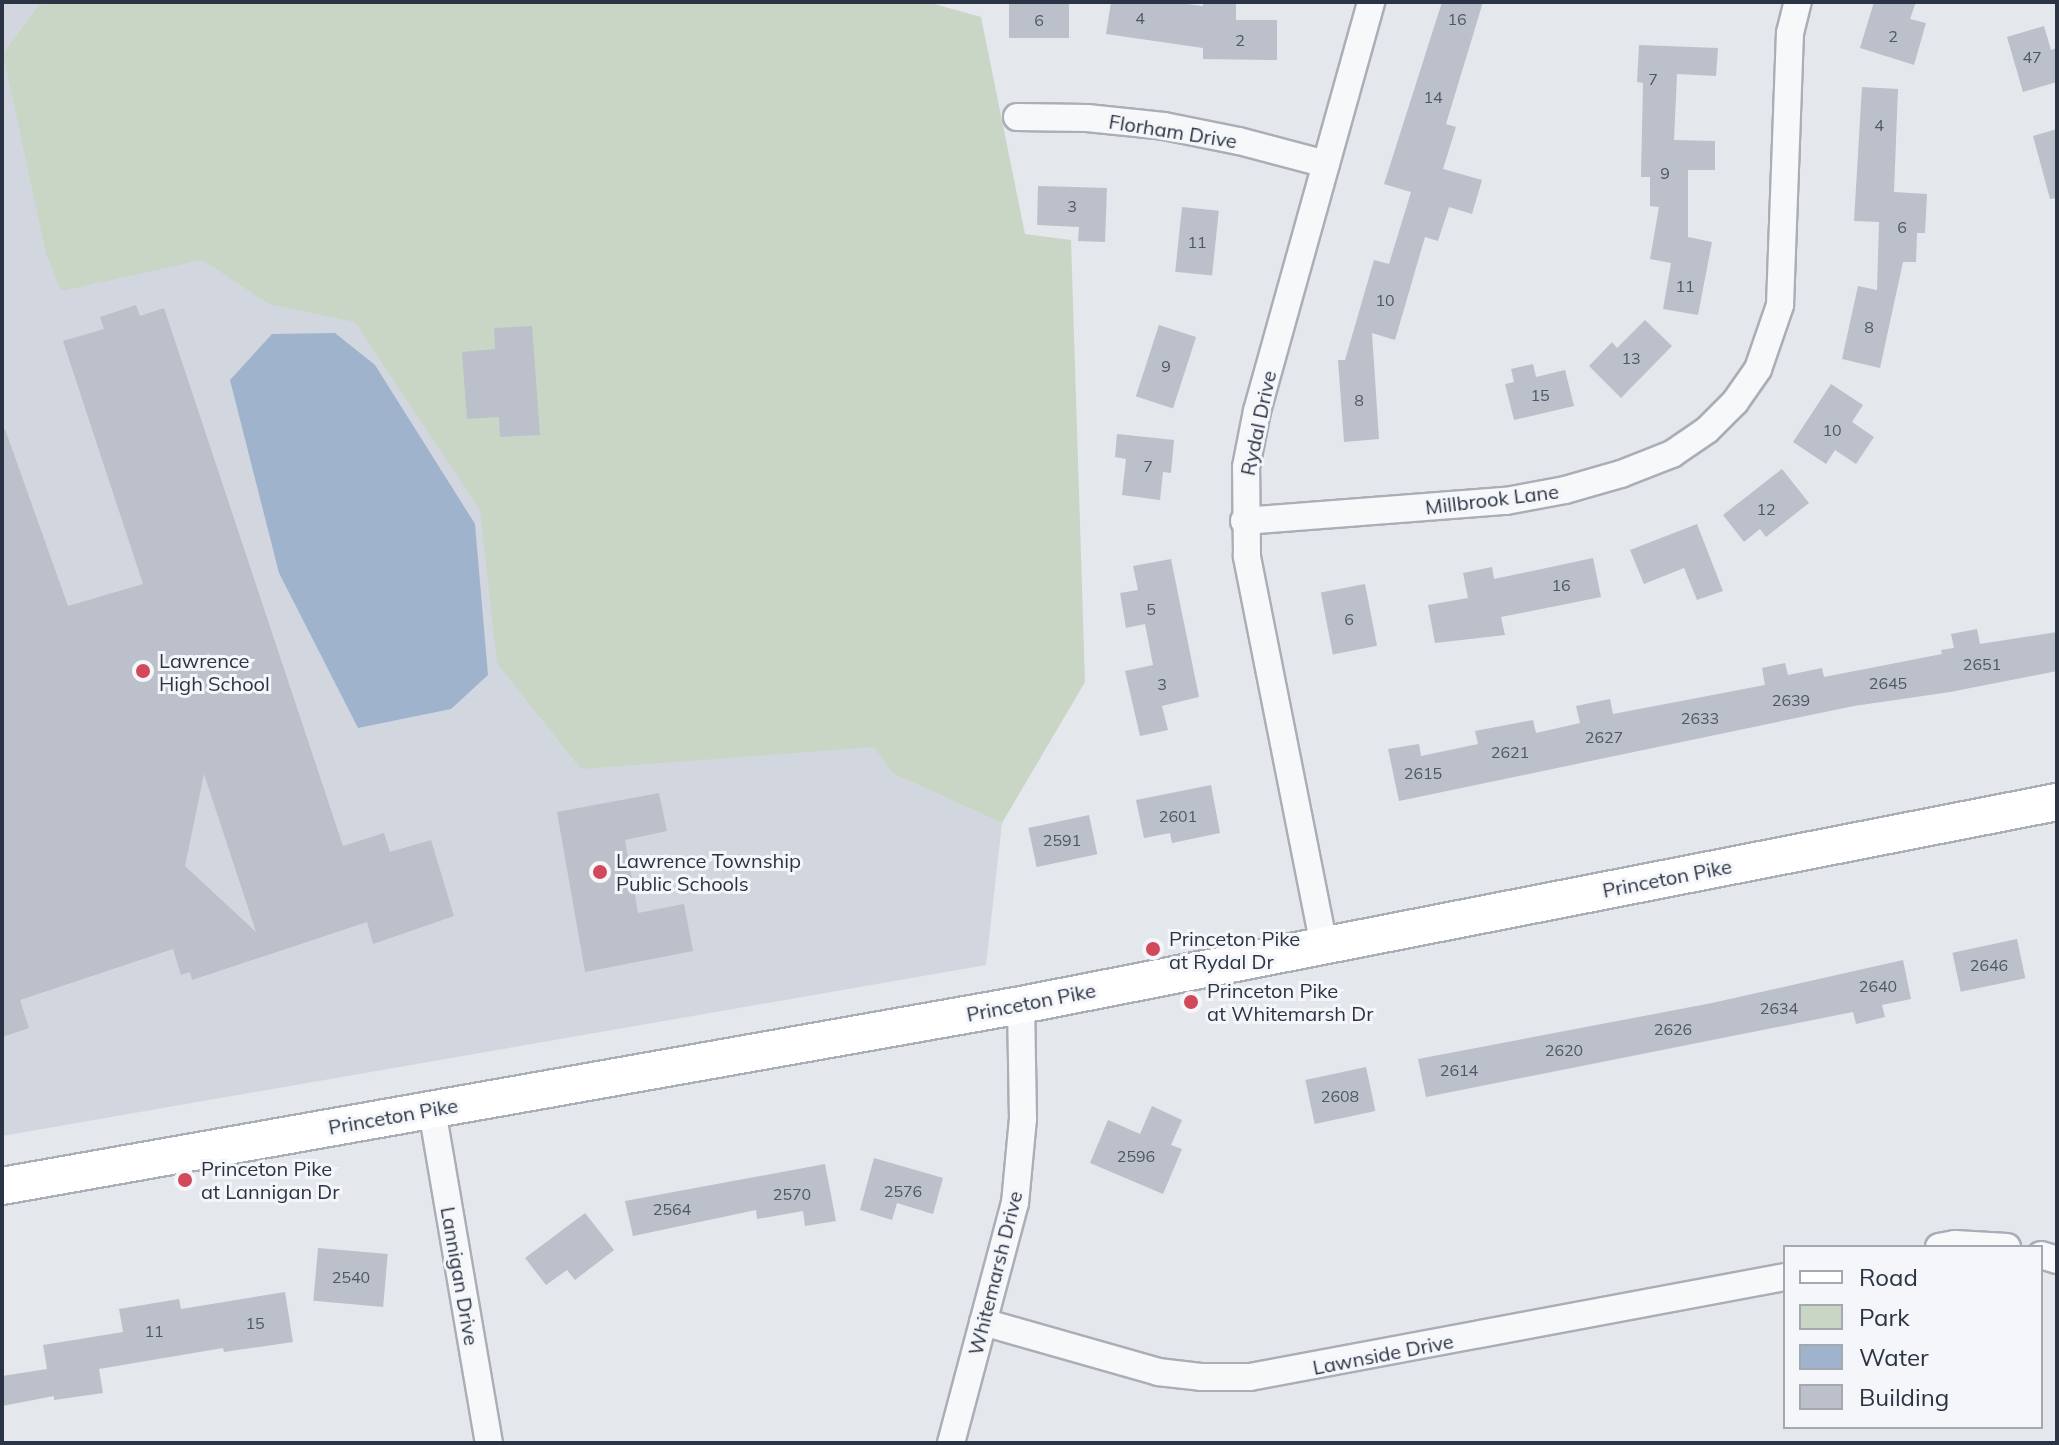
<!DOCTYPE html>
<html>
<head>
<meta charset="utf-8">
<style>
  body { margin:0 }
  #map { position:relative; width:2059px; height:1445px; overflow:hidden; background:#e4e7ec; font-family:Mulish,sans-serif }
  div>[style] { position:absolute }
  .built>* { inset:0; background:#d2d6de }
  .green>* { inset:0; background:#c9d6c5 }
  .water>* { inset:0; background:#9fb4cc }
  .building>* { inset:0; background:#bbc0ca; transform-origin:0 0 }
  .roads { filter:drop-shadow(2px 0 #a9aeb7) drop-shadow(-2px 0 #a9aeb7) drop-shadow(0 2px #a9aeb7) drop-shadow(0 -2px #a9aeb7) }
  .minor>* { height:26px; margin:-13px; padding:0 13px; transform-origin:13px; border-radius:13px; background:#f7f8fa }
  .secondary>* { height:36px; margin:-18px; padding:0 18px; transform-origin:18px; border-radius:18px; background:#fff }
  .dots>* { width:22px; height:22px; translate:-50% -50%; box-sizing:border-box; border:4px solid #f4f6f9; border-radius:50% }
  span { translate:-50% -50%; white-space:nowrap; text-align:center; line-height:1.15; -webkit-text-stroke:6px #f4f6f9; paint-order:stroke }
  .number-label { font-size:16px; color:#4f5766 }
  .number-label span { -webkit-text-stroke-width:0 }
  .street-label { font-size:20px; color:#2b3445 }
  .poi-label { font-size:20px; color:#2b3445 }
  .left { translate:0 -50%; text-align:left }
  .frame { position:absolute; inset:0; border:4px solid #2b3445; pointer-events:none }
  .legend { position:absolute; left:1783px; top:1245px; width:260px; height:184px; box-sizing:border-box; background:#f4f6f9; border:2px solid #a4a8b1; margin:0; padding:10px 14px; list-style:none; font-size:24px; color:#2b3445 }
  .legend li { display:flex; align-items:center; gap:16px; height:40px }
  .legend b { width:40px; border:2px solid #a4a8b1 }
</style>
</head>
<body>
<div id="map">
  <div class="built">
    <div style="clip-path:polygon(2px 2px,919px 2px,894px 774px,1002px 823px,986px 965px,2px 1136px)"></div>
  </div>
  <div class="green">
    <div style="clip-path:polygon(87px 2px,927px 2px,981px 17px,1025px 234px,1071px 240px,1085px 682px,1002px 823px,894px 774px,874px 747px,581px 769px,497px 663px,480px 510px,355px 322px,269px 304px,202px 260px,61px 291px,46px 254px,3px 54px,39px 5px)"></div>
  </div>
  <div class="water">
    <div style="clip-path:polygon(335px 333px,375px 365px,475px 524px,488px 675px,451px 709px,358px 728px,279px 573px,230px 380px,272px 334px)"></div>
  </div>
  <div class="building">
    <div style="left:1009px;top:2px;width:60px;height:36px"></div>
    <div style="clip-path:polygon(1111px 2px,1172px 2px,1203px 6px,1203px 2px,1236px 2px,1236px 20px,1277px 20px,1277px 60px,1203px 59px,1203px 48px,1106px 34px)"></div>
    <div style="clip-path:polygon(1442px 2px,1483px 2px,1446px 124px,1456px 127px,1443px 169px,1482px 180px,1472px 214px,1449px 207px,1438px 241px,1425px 237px,1395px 340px,1372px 333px,1379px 439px,1344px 442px,1338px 360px,1345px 360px,1374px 260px,1389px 264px,1411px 192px,1384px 184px)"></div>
    <div style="clip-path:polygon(1874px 2px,1916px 2px,1910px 19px,1926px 23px,1914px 65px,1860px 48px)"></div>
    <div style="clip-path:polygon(2044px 26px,2051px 50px,2057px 48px,2057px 82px,2023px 92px,2007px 37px)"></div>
    <div style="clip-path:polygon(1639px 45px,1718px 48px,1716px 76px,1677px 74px,1674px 140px,1715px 141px,1715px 170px,1688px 170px,1688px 237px,1712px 242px,1698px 315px,1663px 309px,1671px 263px,1650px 259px,1659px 207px,1650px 206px,1650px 177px,1641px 177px,1643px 83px,1637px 82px)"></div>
    <div style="clip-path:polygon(1862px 87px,1898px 89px,1894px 192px,1927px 194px,1925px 233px,1917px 233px,1916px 262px,1903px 262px,1880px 368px,1842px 359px,1858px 286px,1877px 290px,1879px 222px,1854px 221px)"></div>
    <div style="clip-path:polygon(2057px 129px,2057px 198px,2050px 199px,2033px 136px)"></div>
    <div style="clip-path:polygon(1038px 186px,1107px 188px,1105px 242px,1078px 241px,1079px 227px,1037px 225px)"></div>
    <div style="left:1182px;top:207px;width:37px;height:65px;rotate:6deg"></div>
    <div style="clip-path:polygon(evenodd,136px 305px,140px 316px,164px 308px,343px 846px,384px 833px,390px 852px,431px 840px,454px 916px,373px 944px,367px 922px,192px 980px,190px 972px,181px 975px,173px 949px,20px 1000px,29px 1028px,2px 1037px,2px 430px,5px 429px,68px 606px,143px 584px,63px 341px,104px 329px,100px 317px,136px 305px,204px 774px,256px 932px,185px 866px,204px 774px)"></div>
    <div style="clip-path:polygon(1645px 320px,1672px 346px,1621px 398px,1589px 366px,1612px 342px,1617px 348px)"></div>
    <div style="left:1159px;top:325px;width:39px;height:75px;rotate:18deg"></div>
    <div style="clip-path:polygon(532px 326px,540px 435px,500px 437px,499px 417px,467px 419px,462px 352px,495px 349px,494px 328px)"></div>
    <div style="clip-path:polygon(1533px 364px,1536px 377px,1565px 370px,1574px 406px,1514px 420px,1505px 384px,1514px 382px,1511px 369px)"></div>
    <div style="clip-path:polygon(1831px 384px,1863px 405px,1852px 422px,1874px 437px,1856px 464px,1835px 450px,1826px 464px,1793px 442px)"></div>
    <div style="clip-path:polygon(1117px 434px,1174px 440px,1171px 473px,1163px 472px,1160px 500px,1122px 495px,1126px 459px,1115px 457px)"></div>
    <div style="clip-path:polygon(1782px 469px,1809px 503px,1766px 537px,1760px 529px,1744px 542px,1723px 515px)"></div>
    <div style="clip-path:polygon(1697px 524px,1723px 591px,1697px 600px,1684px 568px,1644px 584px,1630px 550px)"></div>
    <div style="clip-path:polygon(1593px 558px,1601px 597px,1501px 617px,1505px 635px,1435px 643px,1428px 605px,1468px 598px,1463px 573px,1492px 567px,1494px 579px)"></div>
    <div style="clip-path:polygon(1171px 559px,1199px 697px,1162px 706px,1168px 730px,1140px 736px,1125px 671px,1153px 665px,1145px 624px,1126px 628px,1120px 593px,1138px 590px,1133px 566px)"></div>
    <div style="left:1365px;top:584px;width:63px;height:45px;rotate:79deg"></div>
    <div style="clip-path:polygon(1977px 629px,1980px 644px,2057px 632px,2057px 671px,1950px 692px,1854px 706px,1399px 801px,1388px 749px,1419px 744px,1421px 756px,1478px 744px,1475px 731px,1533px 720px,1536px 733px,1580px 723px,1576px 706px,1610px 699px,1613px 714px,1765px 685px,1762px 668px,1785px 663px,1788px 675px,1822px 668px,1824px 677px,1942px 654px,1941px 650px,1954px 648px,1951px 634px)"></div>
    <div style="clip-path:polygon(1211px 785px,1220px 833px,1172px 843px,1170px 833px,1144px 838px,1136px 800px)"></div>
    <div style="clip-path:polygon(659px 793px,667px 831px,625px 840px,638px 913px,684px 904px,693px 951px,585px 972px,557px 812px)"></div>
    <div style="left:1089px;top:815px;width:40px;height:62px;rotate:78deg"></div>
    <div style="left:2017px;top:939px;width:40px;height:66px;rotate:78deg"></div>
    <div style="clip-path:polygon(1903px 960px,1911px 999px,1882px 1005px,1885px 1017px,1856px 1024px,1853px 1012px,1426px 1097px,1418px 1059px,1712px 1003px)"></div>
    <div style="left:1366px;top:1067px;width:45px;height:62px;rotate:78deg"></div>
    <div style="clip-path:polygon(1152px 1106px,1182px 1120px,1171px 1145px,1182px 1149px,1163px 1194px,1090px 1163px,1108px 1120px,1140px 1134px)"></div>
    <div style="clip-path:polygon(874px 1158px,943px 1178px,933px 1214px,897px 1203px,892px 1220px,860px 1210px)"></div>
    <div style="clip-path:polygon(825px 1164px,836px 1221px,805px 1226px,803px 1211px,757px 1219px,756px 1210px,633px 1236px,625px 1201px)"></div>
    <div style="clip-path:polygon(585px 1213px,614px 1250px,575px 1280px,567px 1270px,546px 1285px,525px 1258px)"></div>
    <div style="left:318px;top:1248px;width:70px;height:53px;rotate:5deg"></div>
    <div style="clip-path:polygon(285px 1292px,293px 1342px,224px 1352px,223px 1348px,99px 1369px,103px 1393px,54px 1400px,54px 1396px,2px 1406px,2px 1376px,47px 1369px,43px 1345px,123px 1332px,119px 1309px,179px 1299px,181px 1309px)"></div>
  </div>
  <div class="roads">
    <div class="minor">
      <div style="left:1017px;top:117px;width:70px;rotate:0.8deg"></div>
      <div style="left:1087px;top:118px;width:77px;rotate:5.9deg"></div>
      <div style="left:1164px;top:126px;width:76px;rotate:11.3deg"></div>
      <div style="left:1239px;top:141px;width:90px;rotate:14.8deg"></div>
      <div style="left:1244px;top:521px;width:263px;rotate:-4.4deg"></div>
      <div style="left:1506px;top:501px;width:60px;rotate:-10.6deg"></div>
      <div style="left:1565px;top:490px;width:58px;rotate:-15.9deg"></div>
      <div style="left:1621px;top:474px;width:55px;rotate:-21.4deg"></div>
      <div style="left:1672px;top:454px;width:42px;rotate:-34.4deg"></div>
      <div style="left:1707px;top:430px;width:40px;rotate:-45deg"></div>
      <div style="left:1735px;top:402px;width:40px;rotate:-55.1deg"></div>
      <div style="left:1758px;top:369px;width:68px;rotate:-71deg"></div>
      <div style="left:1780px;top:305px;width:272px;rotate:-87.9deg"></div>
      <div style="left:1790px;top:33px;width:32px;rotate:-76deg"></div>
      <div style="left:1324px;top:946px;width:398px;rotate:-101.2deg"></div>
      <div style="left:1247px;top:556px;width:89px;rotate:-90.6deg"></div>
      <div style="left:1246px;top:467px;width:57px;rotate:-78.9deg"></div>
      <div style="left:1257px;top:411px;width:425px;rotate:-74.4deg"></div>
      <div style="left:432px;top:1110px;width:338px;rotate:80.3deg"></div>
      <div style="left:1939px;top:1247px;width:16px;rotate:-11deg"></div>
      <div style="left:1955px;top:1244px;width:52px;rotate:3.3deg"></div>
      <div style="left:2041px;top:1255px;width:17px;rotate:17deg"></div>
      <div style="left:983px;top:1322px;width:182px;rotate:15.9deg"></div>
      <div style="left:1158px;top:1372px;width:43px;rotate:6.6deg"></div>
      <div style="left:1201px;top:1377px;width:49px"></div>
      <div style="left:1250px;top:1377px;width:544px;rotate:-10.59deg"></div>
      <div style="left:951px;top:1443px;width:248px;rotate:-75.1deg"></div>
      <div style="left:1015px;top:1203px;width:84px;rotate:-84.6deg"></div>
      <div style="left:1023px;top:1119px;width:114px;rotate:-91deg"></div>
    </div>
    <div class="secondary">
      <div style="left:2px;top:1186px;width:1035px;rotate:-10.07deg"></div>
      <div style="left:1021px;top:1005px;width:1056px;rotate:-11.09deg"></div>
    </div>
  </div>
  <div class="dots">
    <div style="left:143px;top:671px;background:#d1495b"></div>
    <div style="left:600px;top:872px;background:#d1495b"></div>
    <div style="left:1153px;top:949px;background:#d1495b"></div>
    <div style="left:1191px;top:1002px;background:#d1495b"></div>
    <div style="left:185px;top:1180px;background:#d1495b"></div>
  </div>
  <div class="number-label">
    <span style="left:1140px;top:18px">4</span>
    <span style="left:1457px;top:19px">16</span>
    <span style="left:1039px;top:20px">6</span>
    <span style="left:1893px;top:36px">2</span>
    <span style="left:1240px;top:40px">2</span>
    <span style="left:2032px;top:57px">47</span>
    <span style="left:1653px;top:79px">7</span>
    <span style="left:1433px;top:97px">14</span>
    <span style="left:1879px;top:125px">4</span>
    <span style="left:1665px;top:173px">9</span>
    <span style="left:1072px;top:206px">3</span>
    <span style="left:1902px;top:227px">6</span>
    <span style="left:1197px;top:242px">11</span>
    <span style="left:1685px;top:286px">11</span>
    <span style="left:1385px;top:300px">10</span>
    <span style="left:1869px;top:327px">8</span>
    <span style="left:1631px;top:358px">13</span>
    <span style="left:1166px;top:366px">9</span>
    <span style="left:1540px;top:395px">15</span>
    <span style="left:1359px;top:400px">8</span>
    <span style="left:1832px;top:430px">10</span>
    <span style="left:1148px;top:466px">7</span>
    <span style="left:1766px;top:509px">12</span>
    <span style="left:1561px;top:585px">16</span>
    <span style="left:1151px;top:609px">5</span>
    <span style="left:1349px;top:619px">6</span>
    <span style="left:1982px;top:664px">2651</span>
    <span style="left:1888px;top:683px">2645</span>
    <span style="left:1162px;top:684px">3</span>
    <span style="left:1791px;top:700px">2639</span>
    <span style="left:1700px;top:718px">2633</span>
    <span style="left:1604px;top:737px">2627</span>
    <span style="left:1510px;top:752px">2621</span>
    <span style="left:1423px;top:773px">2615</span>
    <span style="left:1178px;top:816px">2601</span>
    <span style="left:1062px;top:840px">2591</span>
    <span style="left:1989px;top:965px">2646</span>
    <span style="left:1878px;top:986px">2640</span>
    <span style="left:1779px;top:1008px">2634</span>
    <span style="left:1673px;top:1029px">2626</span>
    <span style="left:1564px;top:1050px">2620</span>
    <span style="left:1459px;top:1070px">2614</span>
    <span style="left:1340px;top:1096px">2608</span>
    <span style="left:1136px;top:1156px">2596</span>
    <span style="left:903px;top:1191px">2576</span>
    <span style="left:792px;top:1194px">2570</span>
    <span style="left:672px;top:1209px">2564</span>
    <span style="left:351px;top:1277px">2540</span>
    <span style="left:255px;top:1323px">15</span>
    <span style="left:154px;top:1331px">11</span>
  </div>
  <div class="street-label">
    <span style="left:1173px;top:131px;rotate:9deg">Florham Drive</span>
    <span style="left:1258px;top:423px;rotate:-78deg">Rydal Drive</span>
    <span style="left:1492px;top:499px;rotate:-7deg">Millbrook Lane</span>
    <span style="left:1667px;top:878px;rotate:-11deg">Princeton Pike</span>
    <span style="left:1031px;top:1002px;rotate:-11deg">Princeton Pike</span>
    <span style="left:393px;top:1116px;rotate:-10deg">Princeton Pike</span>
    <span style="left:995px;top:1273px;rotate:-76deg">Whitemarsh Drive</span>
    <span style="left:460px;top:1276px;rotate:80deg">Lannigan Drive</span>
    <span style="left:1383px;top:1354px;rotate:-11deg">Lawnside Drive</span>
  </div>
  <div class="poi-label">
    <span class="left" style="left:159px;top:672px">Lawrence<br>High School</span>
    <span class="left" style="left:616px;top:872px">Lawrence Township<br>Public Schools</span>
    <span class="left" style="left:1169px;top:950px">Princeton Pike<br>at Rydal Dr</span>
    <span class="left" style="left:1207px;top:1002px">Princeton Pike<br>at Whitemarsh Dr</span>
    <span class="left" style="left:201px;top:1180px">Princeton Pike<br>at Lannigan Dr</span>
  </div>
  <div class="frame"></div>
  <ul class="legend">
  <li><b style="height:10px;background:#fff"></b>Road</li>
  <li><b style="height:22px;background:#c9d6c5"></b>Park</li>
  <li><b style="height:22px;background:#9fb4cc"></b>Water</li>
  <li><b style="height:22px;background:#bbc0ca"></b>Building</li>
  </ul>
</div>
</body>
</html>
